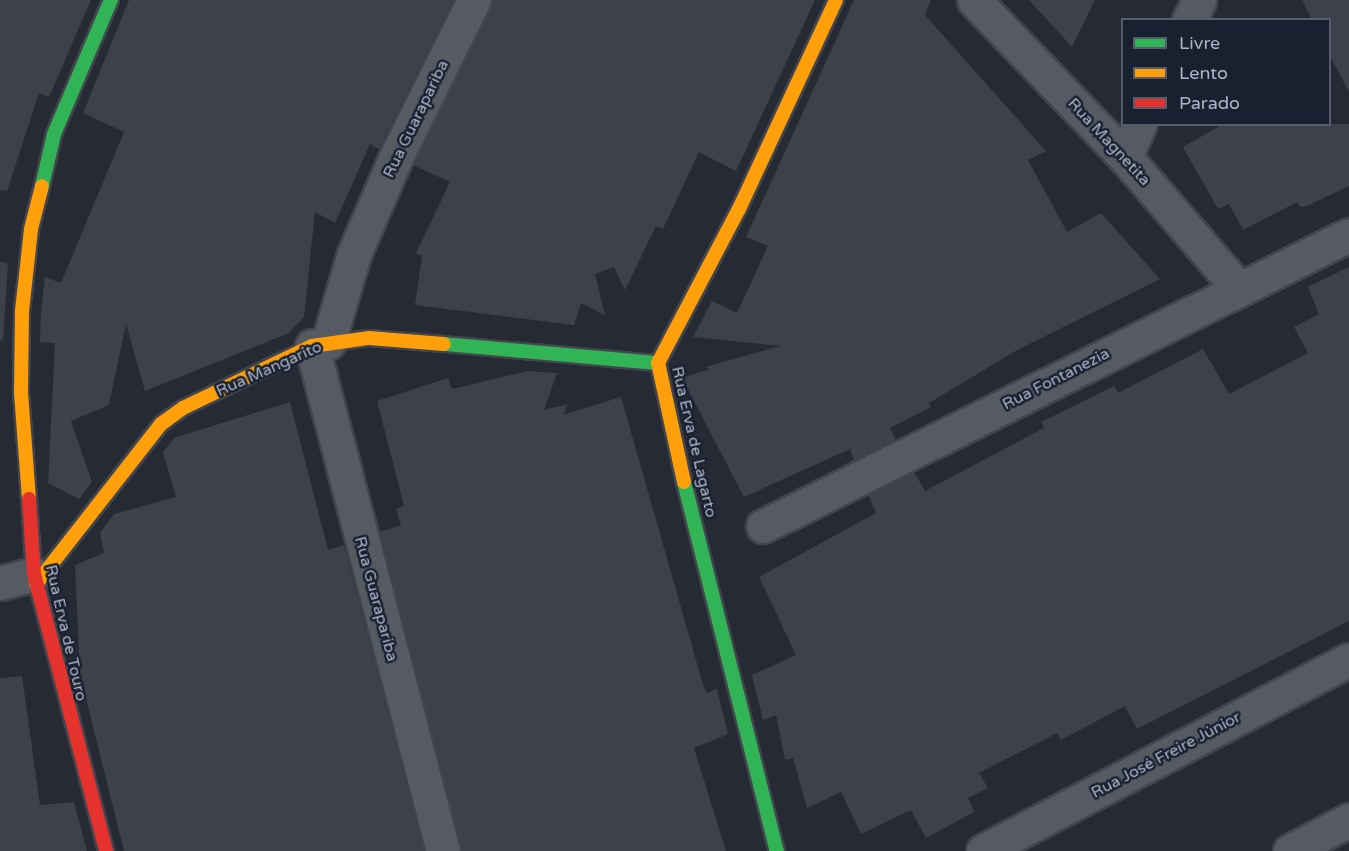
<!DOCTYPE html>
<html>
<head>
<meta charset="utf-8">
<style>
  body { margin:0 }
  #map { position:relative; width:1349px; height:851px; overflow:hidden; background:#262a34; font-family:"Varela Round",sans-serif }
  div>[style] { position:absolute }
  .building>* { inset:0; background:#3e414b }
  .roads { filter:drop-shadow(2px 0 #42454d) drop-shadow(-2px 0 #42454d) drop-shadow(0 2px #42454d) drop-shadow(0 -2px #42454d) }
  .street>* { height:33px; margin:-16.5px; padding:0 16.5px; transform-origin:16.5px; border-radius:16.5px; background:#565a63 }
  .fast>* { height:14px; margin:-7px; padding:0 7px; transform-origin:7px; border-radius:7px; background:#30b455 }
  .slow>* { height:14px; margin:-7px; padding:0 7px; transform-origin:7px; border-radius:7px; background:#ff9f0a }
  .jam>* { height:14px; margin:-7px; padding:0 7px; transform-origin:7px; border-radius:7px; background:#e5322d }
  span { translate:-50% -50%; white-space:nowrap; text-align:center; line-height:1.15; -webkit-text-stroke:5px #19202f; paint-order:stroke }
  .street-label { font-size:16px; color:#afb5c7 }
  .legend { position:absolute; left:1121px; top:18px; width:210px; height:108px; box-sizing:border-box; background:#19202f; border:2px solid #555c6c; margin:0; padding:8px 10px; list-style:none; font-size:18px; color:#afb5c7 }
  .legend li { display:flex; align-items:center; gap:12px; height:30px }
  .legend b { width:30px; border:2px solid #555c6c }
</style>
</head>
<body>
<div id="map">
  <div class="building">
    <div style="clip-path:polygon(0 0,91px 0,49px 97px,39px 93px,7px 191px,0 190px)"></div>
    <div style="clip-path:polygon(129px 0,453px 0,379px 149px,370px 144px,335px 223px,315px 212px,304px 317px,289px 333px,145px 391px,126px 324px,109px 405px,71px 421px,92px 482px,79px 499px,48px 483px,55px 343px,40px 342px,41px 312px,45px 277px,61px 283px,124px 132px,83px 113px)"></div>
    <div style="clip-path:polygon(493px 0,815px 0,736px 171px,699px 152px,663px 229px,656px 226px,625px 290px,614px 267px,595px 274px,605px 315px,581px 303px,574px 325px,415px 305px,422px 256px,416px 253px,450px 182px,413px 165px)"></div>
    <div style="clip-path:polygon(854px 0,931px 0,925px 15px,1046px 151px,1028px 160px,1067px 232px,1101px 213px,1160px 279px,1019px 349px,929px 403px,931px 407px,890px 428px,896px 439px,854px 460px,850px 449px,744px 497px,682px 378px,710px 369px,705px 367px,780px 346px,693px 337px,712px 301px,737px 313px,768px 246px,746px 237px)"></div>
    <div style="clip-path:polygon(1029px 0,1095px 0,1072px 47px)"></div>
    <div style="clip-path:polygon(1302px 0,1349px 0,1349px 92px,1329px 54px,1329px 20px,1312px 20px)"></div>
    <div style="clip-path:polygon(1223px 124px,1349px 124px,1349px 186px,1307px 206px,1300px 207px,1297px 202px,1243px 230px,1229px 204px,1218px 209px,1183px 147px)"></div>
    <div style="clip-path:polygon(0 261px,8px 264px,3px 341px,0 340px)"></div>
    <div style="clip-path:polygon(1349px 267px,1349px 621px,1137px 729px,1125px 706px,1061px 740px,1057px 733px,979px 773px,988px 788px,968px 798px,974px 812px,926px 838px,911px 810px,861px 834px,841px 792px,807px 808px,793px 758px,785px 760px,776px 715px,763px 720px,752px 675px,796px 655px,759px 577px,876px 513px,868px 495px,914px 472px,925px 491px,1044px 428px,1041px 422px,1114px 386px,1118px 393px,1203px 349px,1229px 394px,1308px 353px,1294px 327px,1319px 314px,1308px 287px)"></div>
    <div style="clip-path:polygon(528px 371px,557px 373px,544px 410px,568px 404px,563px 415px,621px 397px,704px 688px,707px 693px,717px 689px,728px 734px,694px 748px,726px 851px,461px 851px,380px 532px,401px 525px,396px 509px,404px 506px,377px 401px,448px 378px,452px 389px)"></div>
    <div style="clip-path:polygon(290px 402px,328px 550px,344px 545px,424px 851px,124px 851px,80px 675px,75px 565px,104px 553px,100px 533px,114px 514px,176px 497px,163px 452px,174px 438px)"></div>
    <div style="clip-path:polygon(22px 676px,40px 805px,74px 802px,87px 851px,0 851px,0 678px)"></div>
  </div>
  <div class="roads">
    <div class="street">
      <div style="left:974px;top:0;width:218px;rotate:46.1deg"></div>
      <div style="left:1125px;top:157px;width:173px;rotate:49.2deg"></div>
      <div style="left:1189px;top:20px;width:22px;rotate:-63deg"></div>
      <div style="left:1125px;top:157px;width:36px;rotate:-66deg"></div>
      <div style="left:328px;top:343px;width:93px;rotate:-73.7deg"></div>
      <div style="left:354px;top:254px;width:106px;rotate:-66.6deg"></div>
      <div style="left:396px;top:157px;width:175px;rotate:-63.6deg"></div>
      <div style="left:312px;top:346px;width:522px;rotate:75.46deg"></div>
      <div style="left:763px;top:526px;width:654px;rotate:-26.41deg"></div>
      <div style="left:0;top:583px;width:35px;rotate:-15deg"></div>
      <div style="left:983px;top:851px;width:413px;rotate:-27.6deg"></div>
      <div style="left:1290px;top:851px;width:67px;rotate:-27.7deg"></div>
    </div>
    <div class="fast">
      <div style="left:42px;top:186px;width:53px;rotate:-77deg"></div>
      <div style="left:54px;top:134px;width:146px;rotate:-67deg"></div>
      <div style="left:444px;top:344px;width:215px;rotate:5.1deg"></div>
      <div style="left:684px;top:482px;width:381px;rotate:75.9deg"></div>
    </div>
    <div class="slow">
      <div style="left:684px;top:482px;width:122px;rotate:-102.3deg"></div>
      <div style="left:658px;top:363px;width:174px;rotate:-62.3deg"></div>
      <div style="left:739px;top:209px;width:230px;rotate:-65.1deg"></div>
      <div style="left:29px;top:499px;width:106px;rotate:-94.3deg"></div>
      <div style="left:21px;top:393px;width:82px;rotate:-89.3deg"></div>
      <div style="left:22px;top:311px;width:82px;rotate:-83.7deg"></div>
      <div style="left:31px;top:229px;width:44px;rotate:-75.7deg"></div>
      <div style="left:36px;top:584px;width:203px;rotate:-52deg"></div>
      <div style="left:161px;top:424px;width:27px;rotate:-36deg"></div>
      <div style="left:183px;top:408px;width:143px;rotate:-25.7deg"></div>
      <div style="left:312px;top:346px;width:58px;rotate:-8deg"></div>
      <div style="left:369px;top:338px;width:75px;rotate:4.6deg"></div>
    </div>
    <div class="jam">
      <div style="left:29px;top:499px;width:75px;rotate:86.2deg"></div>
      <div style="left:34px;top:574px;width:286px;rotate:75.4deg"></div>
    </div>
  </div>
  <div class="street-label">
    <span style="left:416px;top:119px;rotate:-64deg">Rua Guarapariba</span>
    <span style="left:1109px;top:142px;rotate:47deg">Rua Magnetita</span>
    <span style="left:269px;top:369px;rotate:-24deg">Rua Mangarito</span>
    <span style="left:1056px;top:379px;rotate:-27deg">Rua Fontanezia</span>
    <span style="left:694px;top:442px;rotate:77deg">Rua Erva de Lagarto</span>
    <span style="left:376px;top:599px;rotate:75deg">Rua Guarapariba</span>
    <span style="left:66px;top:633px;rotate:77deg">Rua Erva de Touro</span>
    <span style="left:1166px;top:755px;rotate:-28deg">Rua José Freire Júnior</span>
  </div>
  <ul class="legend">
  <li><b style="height:8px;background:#30b455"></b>Livre</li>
  <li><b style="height:8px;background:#ff9f0a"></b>Lento</li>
  <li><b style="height:8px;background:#e5322d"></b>Parado</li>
  </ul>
</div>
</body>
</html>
